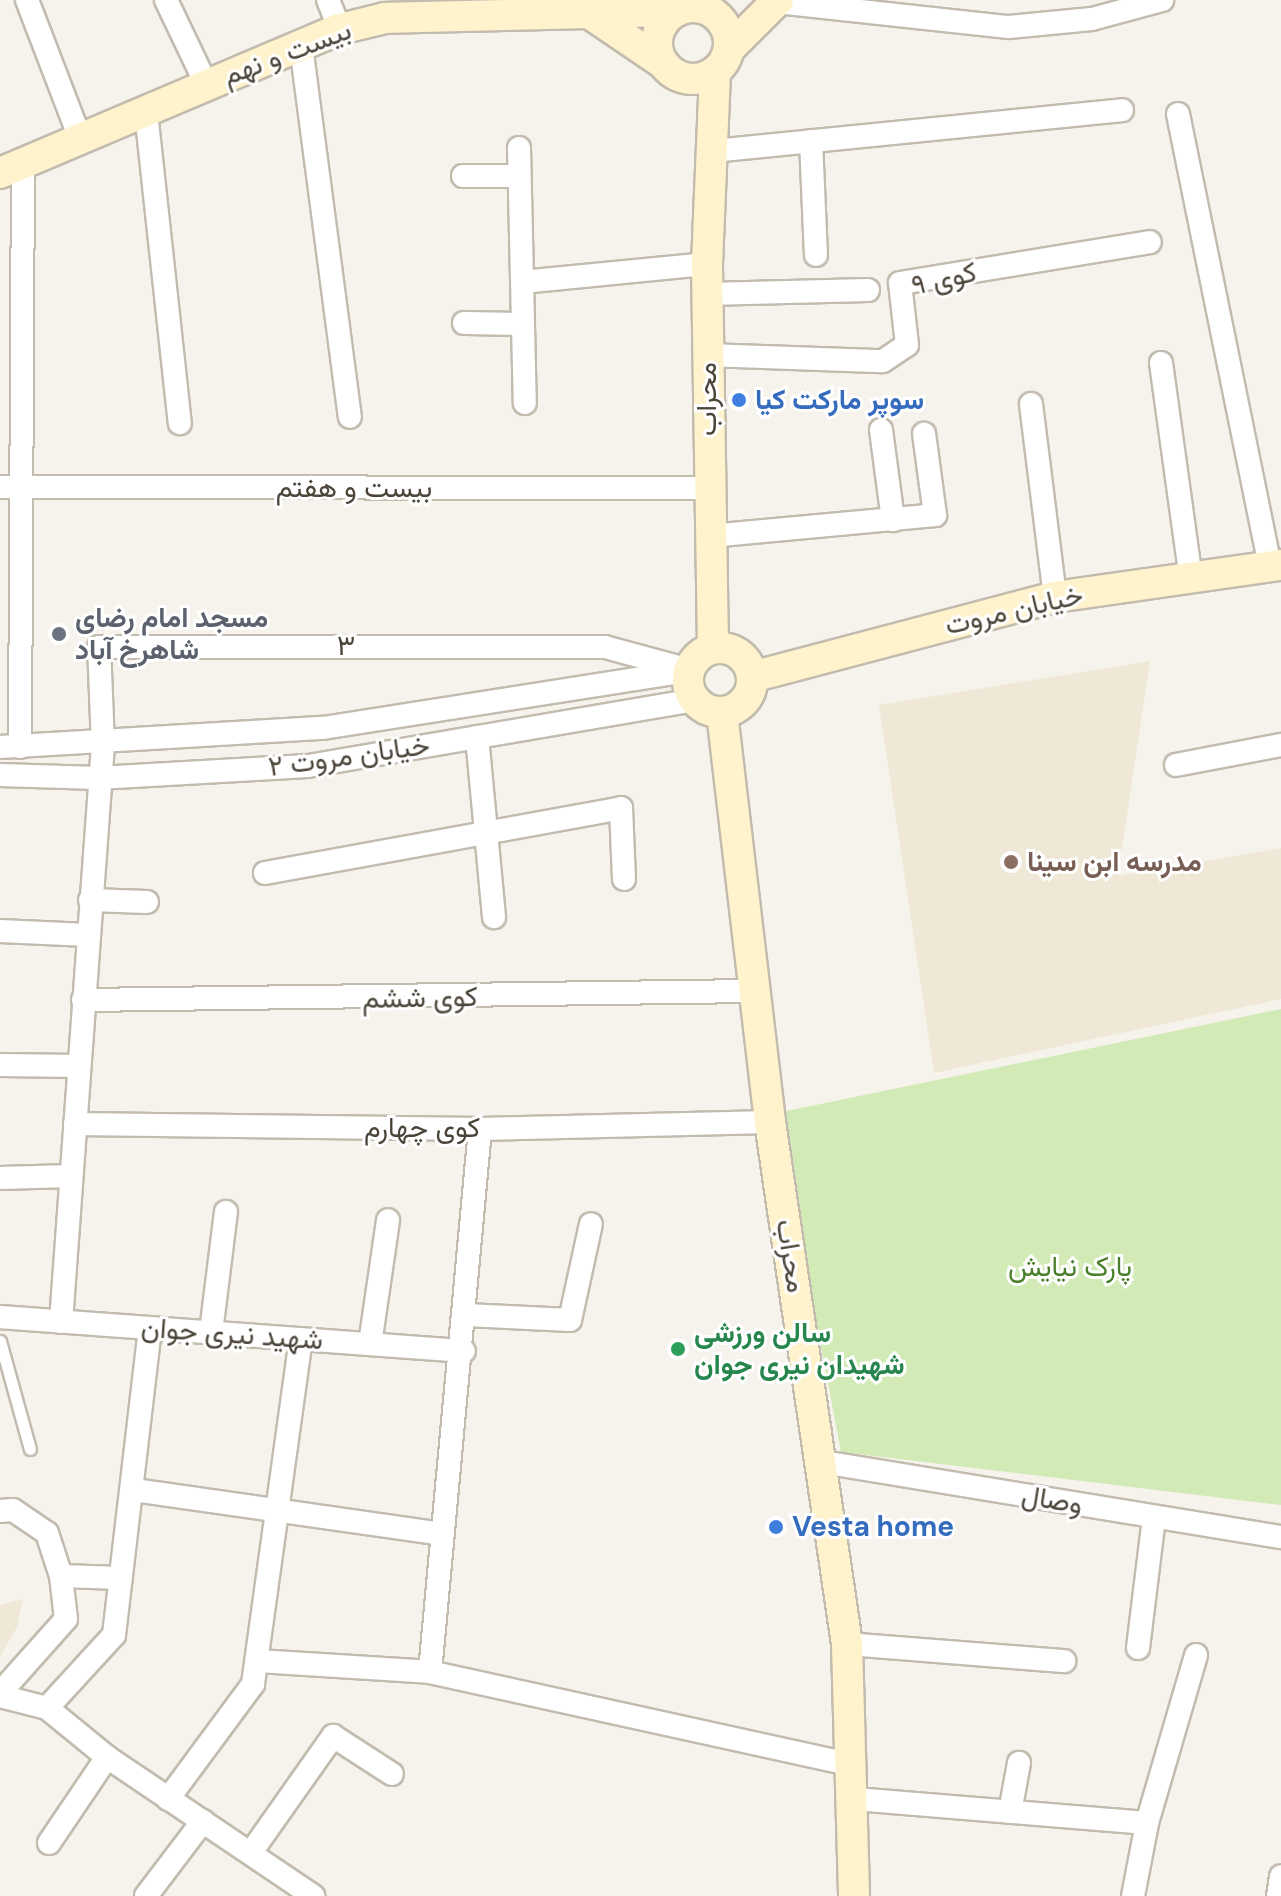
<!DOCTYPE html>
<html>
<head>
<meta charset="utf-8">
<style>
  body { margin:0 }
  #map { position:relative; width:1281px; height:1896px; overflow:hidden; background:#f6f3ec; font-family:"DM Sans",Vazirmatn,sans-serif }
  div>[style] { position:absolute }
  .education>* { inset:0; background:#efe8d6 }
  .green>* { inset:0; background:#d2eab5 }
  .roads { filter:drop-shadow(2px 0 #c2bbae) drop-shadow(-2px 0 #c2bbae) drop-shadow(0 2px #c2bbae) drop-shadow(0 -2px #c2bbae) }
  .lane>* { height:11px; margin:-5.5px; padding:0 5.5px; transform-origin:5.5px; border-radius:5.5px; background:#fff }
  .street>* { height:22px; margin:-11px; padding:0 11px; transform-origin:11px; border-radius:11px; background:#fff }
  .secondary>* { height:30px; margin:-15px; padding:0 15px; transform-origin:15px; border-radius:15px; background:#fff3cd }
  .secondary>.ring { margin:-15px; padding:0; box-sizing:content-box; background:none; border:30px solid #fff3cd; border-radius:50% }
  .dots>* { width:22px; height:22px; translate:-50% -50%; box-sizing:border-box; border:4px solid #fff; border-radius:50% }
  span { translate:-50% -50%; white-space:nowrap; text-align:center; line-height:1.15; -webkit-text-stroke:6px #fff; paint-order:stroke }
  .street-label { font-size:28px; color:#4b4439 }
  .shop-label { font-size:28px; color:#366cbe; font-weight:700 }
  .left { translate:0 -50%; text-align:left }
  .worship-label { font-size:28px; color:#5b616d; font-weight:700 }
  .education-label { font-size:28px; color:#785e54; font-weight:700 }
  .park-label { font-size:28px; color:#4a7f2a }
  .leisure-label { font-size:28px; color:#27864d; font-weight:700 }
</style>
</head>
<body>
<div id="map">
  <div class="education">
    <div style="clip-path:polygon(1150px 661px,1118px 876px,1281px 848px,1281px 999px,934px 1073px,879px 705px)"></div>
    <div style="clip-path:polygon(23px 1599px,17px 1627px,0 1657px,0 1605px)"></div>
  </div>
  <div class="green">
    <div style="clip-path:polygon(1281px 1009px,1281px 1505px,841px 1452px,777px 1113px)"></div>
  </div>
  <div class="roads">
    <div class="lane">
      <div style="left:0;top:1341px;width:112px;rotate:74.5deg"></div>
    </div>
    <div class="street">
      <div style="left:27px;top:0;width:151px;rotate:69deg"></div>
      <div style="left:166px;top:0;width:93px;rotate:64.5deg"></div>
      <div style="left:328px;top:0;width:31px;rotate:68deg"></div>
      <div style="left:777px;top:2px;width:233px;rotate:6.2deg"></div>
      <div style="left:1009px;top:27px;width:83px;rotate:-5.5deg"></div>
      <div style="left:1092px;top:19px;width:73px;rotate:-15.2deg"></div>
      <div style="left:301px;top:46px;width:374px;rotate:82.5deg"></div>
      <div style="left:146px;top:112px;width:313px;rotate:83.8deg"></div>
      <div style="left:1178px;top:114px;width:462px;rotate:78.5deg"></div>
      <div style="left:811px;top:141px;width:114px;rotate:87.5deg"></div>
      <div style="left:519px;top:148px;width:255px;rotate:88.7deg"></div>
      <div style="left:713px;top:151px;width:411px;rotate:-5.7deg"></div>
      <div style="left:463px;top:176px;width:56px"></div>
      <div style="left:522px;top:282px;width:186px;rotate:-5.6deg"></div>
      <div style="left:707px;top:294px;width:161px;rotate:-1.4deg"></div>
      <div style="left:464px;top:323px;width:59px;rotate:1deg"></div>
      <div style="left:707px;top:355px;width:176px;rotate:2deg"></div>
      <div style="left:883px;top:361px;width:29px;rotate:-34deg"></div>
      <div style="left:907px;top:345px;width:62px;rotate:-96.4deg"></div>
      <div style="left:900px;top:283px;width:253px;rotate:-9.3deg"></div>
      <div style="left:1161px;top:363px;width:217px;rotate:82.1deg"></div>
      <div style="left:1031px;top:404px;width:194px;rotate:82.9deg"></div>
      <div style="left:881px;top:430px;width:91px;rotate:82.4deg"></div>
      <div style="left:0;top:487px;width:708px;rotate:0.08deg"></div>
      <div style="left:710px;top:536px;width:226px;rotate:-5.3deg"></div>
      <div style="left:935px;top:515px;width:82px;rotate:-97.7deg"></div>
      <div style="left:477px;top:737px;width:181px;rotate:84.6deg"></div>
      <div style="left:0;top:747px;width:324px;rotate:-3.4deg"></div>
      <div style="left:323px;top:728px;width:361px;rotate:-8.9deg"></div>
      <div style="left:20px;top:747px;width:583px;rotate:-89.71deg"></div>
      <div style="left:1176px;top:765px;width:107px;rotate:-10.8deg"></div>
      <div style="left:0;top:775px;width:98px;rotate:1.8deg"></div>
      <div style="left:98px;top:778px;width:210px;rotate:-3.3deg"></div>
      <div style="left:308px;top:766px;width:393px;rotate:-9.7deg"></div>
      <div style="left:265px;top:873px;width:362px;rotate:-10.3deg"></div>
      <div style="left:621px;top:808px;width:71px;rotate:87.6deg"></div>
      <div style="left:90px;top:900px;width:57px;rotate:2deg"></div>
      <div style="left:0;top:931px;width:88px;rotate:2.6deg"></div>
      <div style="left:83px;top:1000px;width:673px;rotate:-0.77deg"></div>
      <div style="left:0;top:1065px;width:79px;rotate:0.7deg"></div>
      <div style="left:75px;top:1124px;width:405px;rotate:0.7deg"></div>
      <div style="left:480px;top:1129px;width:290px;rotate:-1.4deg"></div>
      <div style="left:480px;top:1129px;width:545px;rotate:95.26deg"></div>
      <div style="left:430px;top:1672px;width:434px;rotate:12.4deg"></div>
      <div style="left:0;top:1178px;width:71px;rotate:-1.6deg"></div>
      <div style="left:466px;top:1315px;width:104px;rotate:2.8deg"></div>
      <div style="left:570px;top:1320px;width:98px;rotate:-77.7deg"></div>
      <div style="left:0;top:1317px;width:465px;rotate:4.2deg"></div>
      <div style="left:61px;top:1322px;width:579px;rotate:-85.84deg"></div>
      <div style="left:103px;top:745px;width:98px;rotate:-92.3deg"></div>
      <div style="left:99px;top:647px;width:506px"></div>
      <div style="left:605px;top:647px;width:87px;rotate:15.3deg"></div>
      <div style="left:211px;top:1332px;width:121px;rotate:-82.9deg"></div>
      <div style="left:370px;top:1344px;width:125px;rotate:-81.7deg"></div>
      <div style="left:822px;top:1462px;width:465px;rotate:9.3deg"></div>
      <div style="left:134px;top:1490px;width:311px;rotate:8.1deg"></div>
      <div style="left:0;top:1511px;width:13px;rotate:-4deg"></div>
      <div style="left:13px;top:1510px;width:41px;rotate:34.1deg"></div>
      <div style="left:47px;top:1533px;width:45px;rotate:72deg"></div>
      <div style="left:61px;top:1576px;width:43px;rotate:83.4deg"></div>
      <div style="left:66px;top:1619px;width:99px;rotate:131.7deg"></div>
      <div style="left:61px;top:1576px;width:60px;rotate:1.9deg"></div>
      <div style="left:847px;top:1644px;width:218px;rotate:4.5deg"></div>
      <div style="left:1138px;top:1648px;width:132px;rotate:-83deg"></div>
      <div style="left:257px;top:1661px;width:173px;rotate:3.6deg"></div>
      <div style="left:0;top:1696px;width:49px;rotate:14.3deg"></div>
      <div style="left:47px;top:1708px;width:77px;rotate:39.2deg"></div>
      <div style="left:107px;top:1757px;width:249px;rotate:34deg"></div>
      <div style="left:47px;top:1708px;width:99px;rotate:-47.5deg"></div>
      <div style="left:114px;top:1635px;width:309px;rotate:-83.3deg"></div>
      <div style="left:168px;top:1799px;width:143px;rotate:-53.5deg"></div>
      <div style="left:253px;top:1684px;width:348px;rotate:-82.1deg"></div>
      <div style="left:855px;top:1799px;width:293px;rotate:4.7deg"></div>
      <div style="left:1010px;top:1812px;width:50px;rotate:-79.6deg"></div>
      <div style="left:49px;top:1843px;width:104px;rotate:-56deg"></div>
      <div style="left:252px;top:1851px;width:141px;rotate:-54.8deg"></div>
      <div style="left:333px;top:1736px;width:70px;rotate:32.8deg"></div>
      <div style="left:146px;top:1896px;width:94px;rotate:-52.8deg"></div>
      <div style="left:1133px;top:1896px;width:74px;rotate:-79.1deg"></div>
      <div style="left:1147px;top:1823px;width:175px;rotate:-73.7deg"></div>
      <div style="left:1278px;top:1896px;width:20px;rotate:-81deg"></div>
    </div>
    <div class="secondary">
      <div class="ring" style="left:657px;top:7px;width:42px;height:42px"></div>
      <div style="left:592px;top:15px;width:87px;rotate:34.2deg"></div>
      <div style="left:729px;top:49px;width:69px;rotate:-45deg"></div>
      <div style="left:0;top:173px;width:369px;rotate:-23deg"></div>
      <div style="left:340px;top:29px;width:46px;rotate:-13.7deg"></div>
      <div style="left:385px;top:18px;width:292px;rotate:-1.4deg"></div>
      <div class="ring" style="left:688px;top:648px;width:34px;height:34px"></div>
      <div style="left:713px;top:648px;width:384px;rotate:-90.9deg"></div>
      <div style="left:707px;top:264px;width:192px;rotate:-87.6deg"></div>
      <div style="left:752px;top:677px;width:313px;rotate:-14.8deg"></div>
      <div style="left:1055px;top:597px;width:228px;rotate:-8.1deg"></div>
      <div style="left:722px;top:713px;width:412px;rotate:83.3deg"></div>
      <div style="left:770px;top:1122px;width:528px;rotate:81.61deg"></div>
      <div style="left:847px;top:1644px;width:252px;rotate:88.4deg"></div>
    </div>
  </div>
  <div class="dots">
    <div style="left:739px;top:400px;background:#3f7fe0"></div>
    <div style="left:59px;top:634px;background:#6b7280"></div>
    <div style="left:1011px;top:862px;background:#8d6e63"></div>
    <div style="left:678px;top:1349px;background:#2e9e5b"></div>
    <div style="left:776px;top:1527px;background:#3f7fe0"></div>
  </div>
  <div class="street-label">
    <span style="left:287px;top:53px;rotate:-21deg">بیست و نهم</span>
    <span style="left:944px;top:279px;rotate:-13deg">کوی ۹</span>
    <span style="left:707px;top:399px;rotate:-90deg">محراب</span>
    <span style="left:354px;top:488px">بیست و هفتم</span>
    <span style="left:1014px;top:610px;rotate:-13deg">خیابان مروت</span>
    <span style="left:346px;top:646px">۳</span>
    <span style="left:349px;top:756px;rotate:-8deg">خیابان مروت ۲</span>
    <span style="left:420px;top:998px;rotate:-1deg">کوی ششم</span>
    <span style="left:422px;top:1128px">کوی چهارم</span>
    <span style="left:791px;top:1256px;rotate:81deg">محراب</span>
    <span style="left:232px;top:1334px;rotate:4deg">شهید نیری جوان</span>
    <span style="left:1052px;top:1500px;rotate:9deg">وصال</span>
  </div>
  <div class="shop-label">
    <span class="left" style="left:755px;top:400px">سوپر مارکت کیا</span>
    <span class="left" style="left:792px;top:1527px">Vesta home</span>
  </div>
  <div class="worship-label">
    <span class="left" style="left:75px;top:634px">مسجد امام رضای<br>شاهرخ آباد</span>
  </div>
  <div class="education-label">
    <span class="left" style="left:1027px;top:862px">مدرسه ابن سینا</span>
  </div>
  <div class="park-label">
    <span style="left:1070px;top:1267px">پارک نیایش</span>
  </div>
  <div class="leisure-label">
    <span class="left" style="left:694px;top:1349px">سالن ورزشی<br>شهیدان نیری جوان</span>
  </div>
</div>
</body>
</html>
